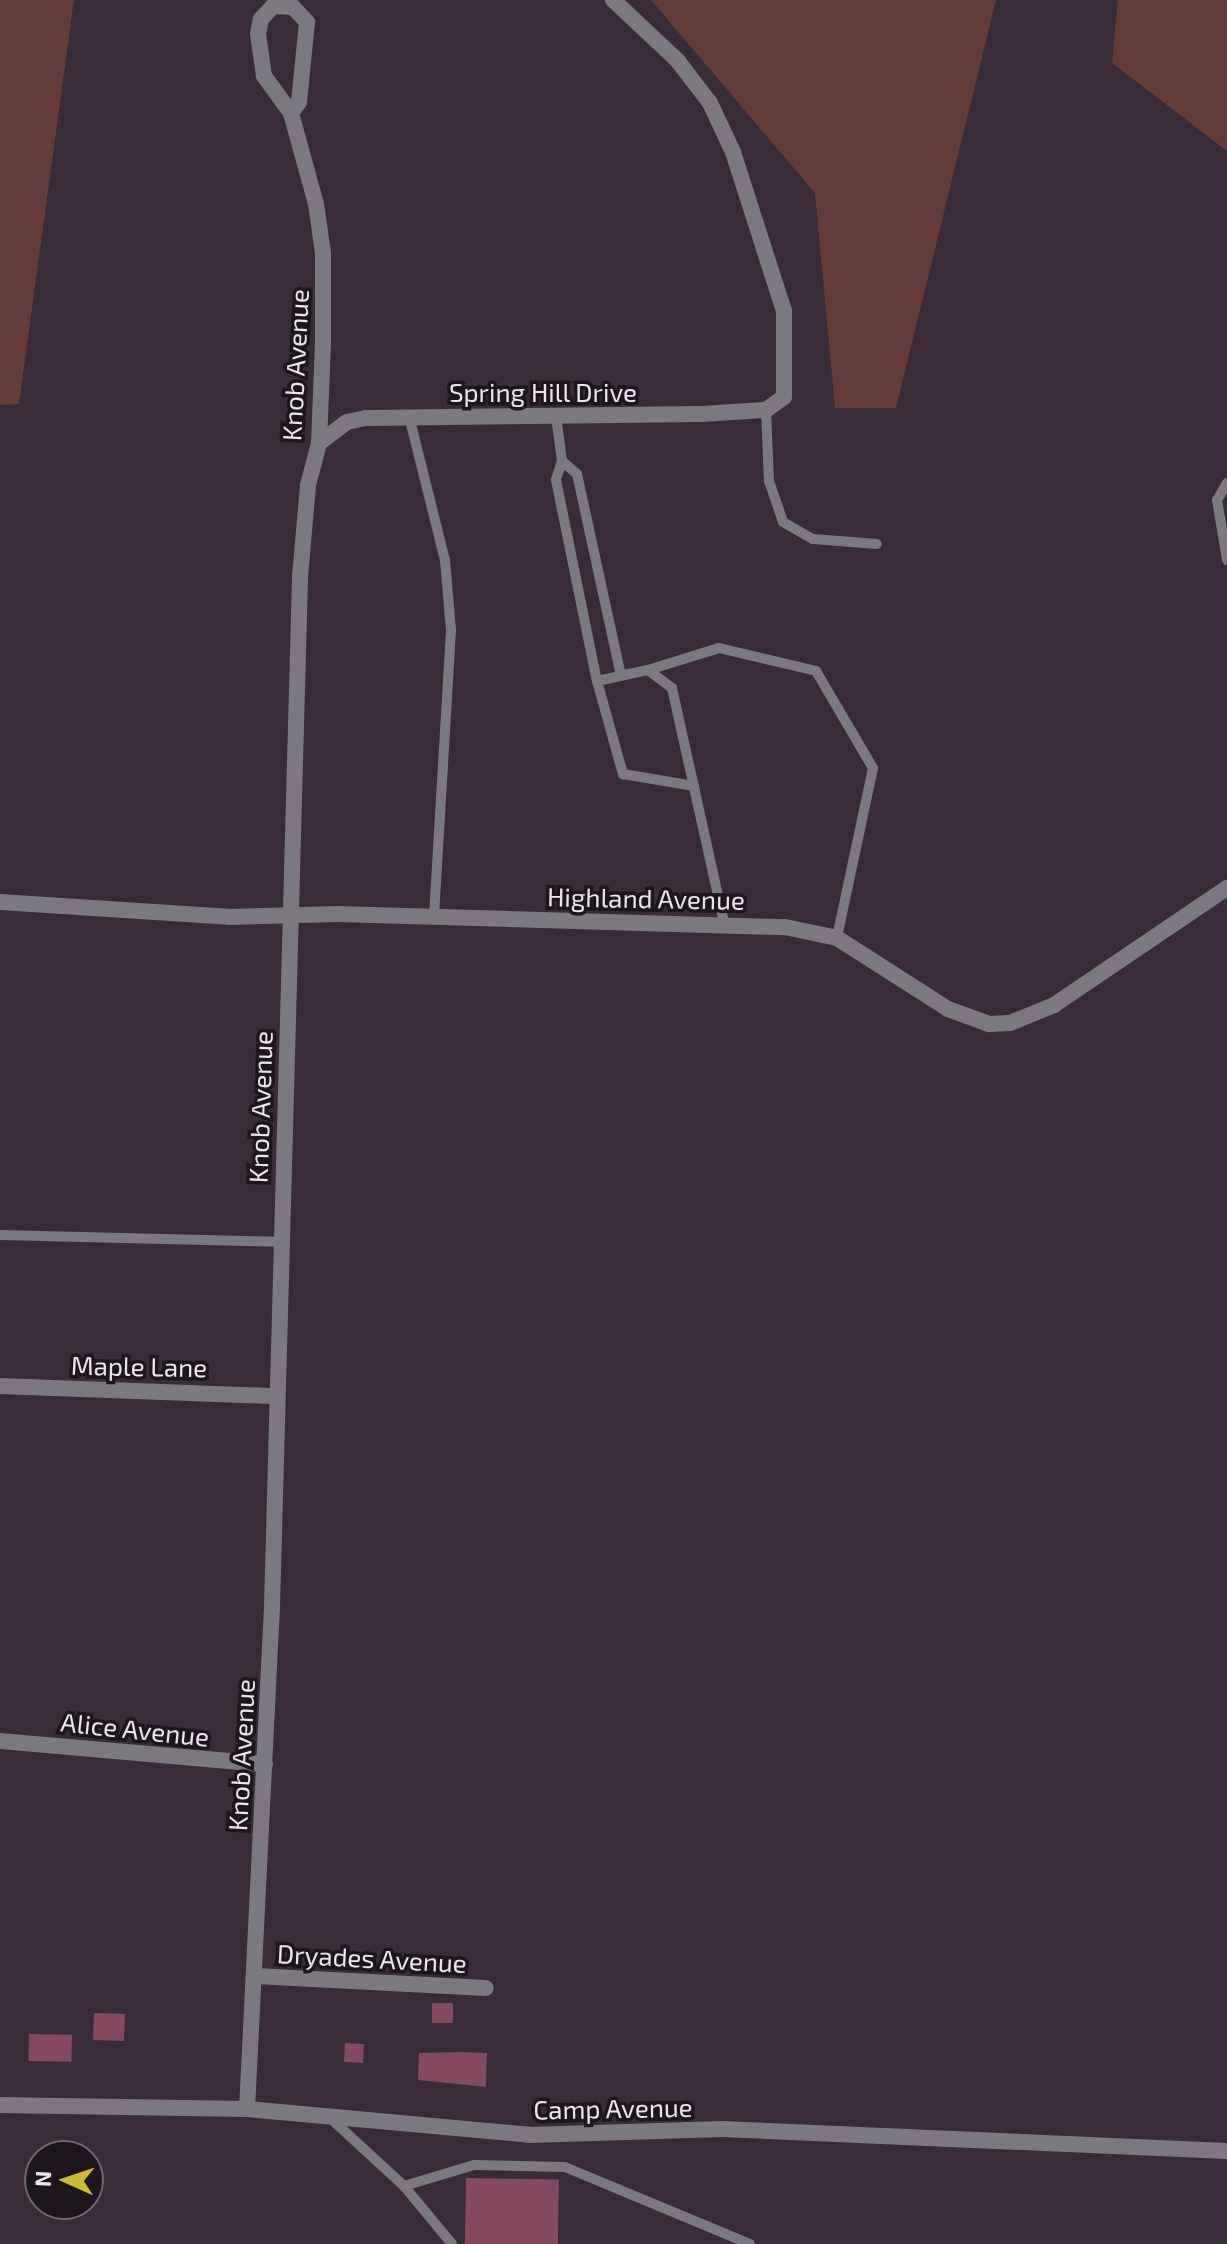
<!DOCTYPE html>
<html>
<head>
<meta charset="utf-8">
<style>
  body { margin:0 }
  #map { position:relative; width:1227px; height:2244px; overflow:hidden; background:#392c38; font-family:"Exo 2",sans-serif }
  div>[style] { position:absolute }
  .green>* { inset:0; background:#653c3a }
  .building>* { inset:0; background:#83495f; transform-origin:0 0 }
  .service>* { height:10px; margin:-5px; padding:0 5px; transform-origin:5px; border-radius:5px; background:#7b7880 }
  .minor>* { height:16px; margin:-8px; padding:0 8px; transform-origin:8px; border-radius:8px; background:#7b7880 }
  span { translate:-50% -50%; white-space:nowrap; text-align:center; line-height:1.15; -webkit-text-stroke:7px #1d161c; paint-order:stroke }
  .street-label { font-size:26px; color:#ede4ec }
  .north { position:absolute; left:24px; top:2140px; width:80px; height:80px; box-sizing:border-box; background:#1d161c; border:2px solid #70686f; border-radius:50%; rotate:273deg; font-size:22px; font-weight:700; line-height:32px; text-align:center; color:#ede4ec }
  .north::after { content:''; display:block; margin:auto; width:28px; height:36px; background:#cdb938; clip-path:polygon(50% 0,100% 100%,50% 72%,0 100%) }
</style>
</head>
<body>
<div id="map">
  <div class="green">
    <div style="clip-path:polygon(0 0,74px 0,19px 404px,0 405px)"></div>
    <div style="clip-path:polygon(651px 0,996px 0,896px 408px,835px 408px,815px 193px)"></div>
    <div style="clip-path:polygon(1118px 0,1227px 0,1227px 151px,1112px 63px)"></div>
  </div>
  <div class="building">
    <div style="left:432px;top:2003px;width:21px;height:20px"></div>
    <div style="left:94px;top:2013px;width:31px;height:27px;rotate:2deg"></div>
    <div style="left:29px;top:2034px;width:43px;height:27px;rotate:1deg"></div>
    <div style="left:345px;top:2043px;width:19px;height:19px;rotate:3deg"></div>
    <div style="clip-path:polygon(462px 2052px,487px 2053px,486px 2087px,418px 2080px,419px 2053px)"></div>
    <div style="left:466px;top:2178px;width:93px;height:66px;rotate:1deg"></div>
  </div>
  <div class="service">
    <div style="left:766px;top:410px;width:71px;rotate:87.6deg"></div>
    <div style="left:769px;top:481px;width:43px;rotate:71.1deg"></div>
    <div style="left:783px;top:522px;width:34px;rotate:30deg"></div>
    <div style="left:813px;top:539px;width:64px;rotate:4.5deg"></div>
    <div style="left:409px;top:416px;width:148px;rotate:76deg"></div>
    <div style="left:445px;top:560px;width:70px;rotate:85.1deg"></div>
    <div style="left:451px;top:630px;width:288px;rotate:93.4deg"></div>
    <div style="left:556px;top:416px;width:45px;rotate:82.4deg"></div>
    <div style="left:562px;top:461px;width:20px;rotate:108deg"></div>
    <div style="left:556px;top:480px;width:205px;rotate:78.5deg"></div>
    <div style="left:597px;top:681px;width:97px;rotate:74.4deg"></div>
    <div style="left:623px;top:774px;width:72px;rotate:9.6deg"></div>
    <div style="left:562px;top:461px;width:20px;rotate:41deg"></div>
    <div style="left:577px;top:474px;width:206px;rotate:77.7deg"></div>
    <div style="left:1227px;top:483px;width:20px;rotate:120deg"></div>
    <div style="left:1217px;top:500px;width:61px;rotate:80.5deg"></div>
    <div style="left:648px;top:670px;width:74px;rotate:-17.2deg"></div>
    <div style="left:719px;top:648px;width:100px;rotate:13.3deg"></div>
    <div style="left:816px;top:671px;width:113px;rotate:59.6deg"></div>
    <div style="left:873px;top:768px;width:174px;rotate:102deg"></div>
    <div style="left:597px;top:681px;width:52px;rotate:-12.2deg"></div>
    <div style="left:648px;top:670px;width:30px;rotate:37deg"></div>
    <div style="left:672px;top:688px;width:241px;rotate:77.5deg"></div>
    <div style="left:0;top:1235px;width:279px;rotate:1.4deg"></div>
    <div style="left:329px;top:2117px;width:102px;rotate:42.6deg"></div>
    <div style="left:404px;top:2186px;width:75px;rotate:50.4deg"></div>
    <div style="left:404px;top:2186px;width:73px;rotate:-16.7deg"></div>
    <div style="left:474px;top:2165px;width:91px;rotate:1.3deg"></div>
    <div style="left:565px;top:2167px;width:200px;rotate:22.6deg"></div>
  </div>
  <div class="minor">
    <div style="left:319px;top:443px;width:35px;rotate:-37deg"></div>
    <div style="left:347px;top:422px;width:19px;rotate:-12deg"></div>
    <div style="left:366px;top:418px;width:336px;rotate:-0.7deg"></div>
    <div style="left:702px;top:414px;width:64px;rotate:-3.6deg"></div>
    <div style="left:766px;top:410px;width:22px;rotate:-36deg"></div>
    <div style="left:784px;top:397px;width:86px;rotate:-90deg"></div>
    <div style="left:784px;top:311px;width:167px;rotate:-107.8deg"></div>
    <div style="left:733px;top:152px;width:54px;rotate:-115.1deg"></div>
    <div style="left:710px;top:103px;width:54px;rotate:-127.5deg"></div>
    <div style="left:677px;top:60px;width:88px;rotate:-136.8deg"></div>
    <div style="left:0;top:902px;width:229px;rotate:3.7deg"></div>
    <div style="left:229px;top:917px;width:109px;rotate:-1.6deg"></div>
    <div style="left:338px;top:914px;width:447px;rotate:1.7deg"></div>
    <div style="left:785px;top:927px;width:53px;rotate:11.9deg"></div>
    <div style="left:837px;top:938px;width:132px;rotate:32.6deg"></div>
    <div style="left:948px;top:1009px;width:44px;rotate:20.1deg"></div>
    <div style="left:989px;top:1024px;width:21px;rotate:-3deg"></div>
    <div style="left:1010px;top:1023px;width:48px;rotate:-22.2deg"></div>
    <div style="left:1054px;top:1005px;width:209px;rotate:-34.1deg"></div>
    <div style="left:0;top:1386px;width:277px;rotate:2.1deg"></div>
    <div style="left:0;top:1741px;width:266px;rotate:5deg"></div>
    <div style="left:255px;top:1976px;width:231px;rotate:3deg"></div>
    <div style="left:0;top:2105px;width:247px;rotate:0.9deg"></div>
    <div style="left:247px;top:2109px;width:284px;rotate:5.2deg"></div>
    <div style="left:530px;top:2135px;width:192px;rotate:-1.8deg"></div>
    <div style="left:722px;top:2129px;width:505px;rotate:2.49deg"></div>
    <div style="left:247px;top:2109px;width:503px;rotate:-87.15deg"></div>
    <div style="left:272px;top:1607px;width:1030px;rotate:-88.44deg"></div>
    <div style="left:300px;top:577px;width:92px;rotate:-85deg"></div>
    <div style="left:308px;top:485px;width:43px;rotate:-75.3deg"></div>
    <div style="left:319px;top:443px;width:100px;rotate:-87.7deg"></div>
    <div style="left:323px;top:343px;width:90px;rotate:-90deg"></div>
    <div style="left:323px;top:253px;width:49px;rotate:-98.1deg"></div>
    <div style="left:316px;top:204px;width:94px;rotate:-105.4deg"></div>
    <div style="left:291px;top:113px;width:46px;rotate:-126.1deg"></div>
    <div style="left:264px;top:76px;width:42px;rotate:-98.1deg"></div>
    <div style="left:258px;top:34px;width:15px;rotate:-79deg"></div>
    <div style="left:261px;top:19px;width:18px;rotate:-47deg"></div>
    <div style="left:273px;top:6px;width:20px;rotate:3deg"></div>
    <div style="left:293px;top:7px;width:21px;rotate:47deg"></div>
    <div style="left:307px;top:22px;width:80px;rotate:95.7deg"></div>
    <div style="left:299px;top:102px;width:14px;rotate:126deg"></div>
  </div>
  <div class="street-label">
    <span style="left:295px;top:365px;rotate:-87deg">Knob Avenue</span>
    <span style="left:543px;top:392px">Spring Hill Drive</span>
    <span style="left:646px;top:898px;rotate:1deg">Highland Avenue</span>
    <span style="left:260px;top:1107px;rotate:-88deg">Knob Avenue</span>
    <span style="left:139px;top:1366px;rotate:1deg">Maple Lane</span>
    <span style="left:135px;top:1729px;rotate:6deg">Alice Avenue</span>
    <span style="left:241px;top:1755px;rotate:-87deg">Knob Avenue</span>
    <span style="left:372px;top:1958px;rotate:3deg">Dryades Avenue</span>
    <span style="left:613px;top:2108px;rotate:-1deg">Camp Avenue</span>
  </div>
  <div class="north">N</div>
</div>
</body>
</html>
